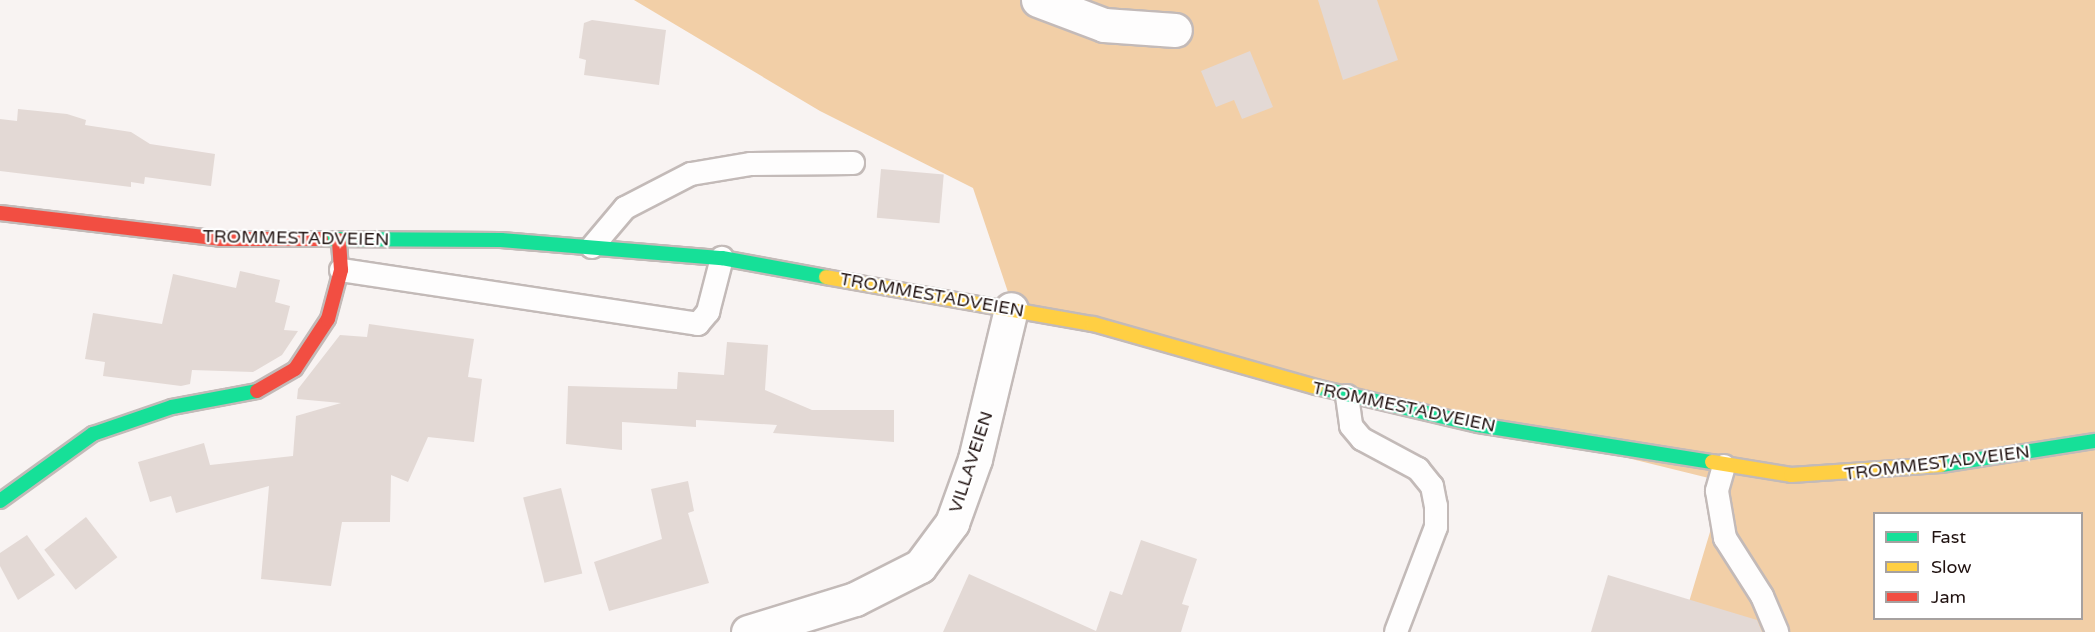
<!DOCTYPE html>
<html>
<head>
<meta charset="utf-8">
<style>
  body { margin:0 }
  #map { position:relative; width:2095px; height:632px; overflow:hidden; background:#f8f3f2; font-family:"Varela Round",sans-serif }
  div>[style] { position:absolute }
  .forest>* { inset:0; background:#f2cfa7 }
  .building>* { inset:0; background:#e3d9d5; transform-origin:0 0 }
  .roads { filter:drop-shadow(2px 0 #c3bab8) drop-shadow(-2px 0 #c3bab8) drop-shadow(0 2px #c3bab8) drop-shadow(0 -2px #c3bab8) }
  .lane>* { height:22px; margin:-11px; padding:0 11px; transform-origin:11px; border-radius:11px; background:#fefdfd }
  .street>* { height:33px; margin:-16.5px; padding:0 16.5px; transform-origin:16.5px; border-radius:16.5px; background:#fefdfd }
  .fast>* { height:14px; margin:-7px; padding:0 7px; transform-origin:7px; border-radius:7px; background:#16e098 }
  .slow>* { height:14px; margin:-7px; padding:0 7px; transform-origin:7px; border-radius:7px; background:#ffcf43 }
  .jam>* { height:14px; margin:-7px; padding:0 7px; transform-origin:7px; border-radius:7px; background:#f24e42 }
  span { translate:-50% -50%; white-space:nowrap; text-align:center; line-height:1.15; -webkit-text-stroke:4.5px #fff; paint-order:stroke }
  .street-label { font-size:18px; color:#211311 }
  .legend { position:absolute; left:1873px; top:512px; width:210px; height:108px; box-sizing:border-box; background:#fff; border:2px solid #a6a1a0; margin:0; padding:8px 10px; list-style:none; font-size:18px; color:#211311 }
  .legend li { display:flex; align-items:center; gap:12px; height:30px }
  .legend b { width:30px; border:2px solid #a6a1a0 }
</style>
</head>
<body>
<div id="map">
  <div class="forest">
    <div style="clip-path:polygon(evenodd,634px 0,2095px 0,2095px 632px,1680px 632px,1725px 482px,1013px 307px,973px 188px,820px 111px,634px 0,1874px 514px,2082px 514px,2082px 618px,1874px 618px,1874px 514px)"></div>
  </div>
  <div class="building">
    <div style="clip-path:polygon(1318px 0,1377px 0,1398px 60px,1343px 80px)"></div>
    <div style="clip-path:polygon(592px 20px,666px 30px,659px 85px,584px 75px,586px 60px,579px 58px,584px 23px)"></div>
    <div style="clip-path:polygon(1250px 51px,1273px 107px,1242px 119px,1234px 100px,1216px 107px,1201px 71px)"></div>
    <div style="clip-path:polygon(18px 109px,67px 114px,86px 120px,85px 125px,131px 132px,150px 144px,215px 154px,211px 186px,145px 177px,144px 184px,131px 182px,131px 187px,0 171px,0 119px,17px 121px)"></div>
    <div style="left:881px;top:169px;width:63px;height:49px;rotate:5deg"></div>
    <div style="clip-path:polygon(240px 271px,280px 280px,275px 302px,290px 306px,284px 330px,298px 331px,282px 355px,253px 372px,192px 370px,190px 384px,181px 386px,103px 376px,105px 362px,85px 359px,93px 313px,162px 324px,173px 274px,236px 288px)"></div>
    <div style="clip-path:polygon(369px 324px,474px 339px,468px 377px,482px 379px,474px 442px,428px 437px,408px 482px,391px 475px,390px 522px,342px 522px,331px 586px,261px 579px,269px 486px,176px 513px,171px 496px,150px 502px,138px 462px,204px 443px,210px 465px,293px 456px,296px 416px,341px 403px,297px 399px,298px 389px,340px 335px,367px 337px)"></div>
    <div style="clip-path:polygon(727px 342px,768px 345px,765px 390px,812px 410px,894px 410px,894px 442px,773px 433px,777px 425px,696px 420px,696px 427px,622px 422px,622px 450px,566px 444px,568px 386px,677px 389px,678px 372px,724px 375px)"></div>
    <div style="clip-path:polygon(688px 481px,694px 511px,688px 513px,709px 583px,609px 611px,594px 562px,662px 539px,651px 489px)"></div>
    <div style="left:561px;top:488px;width:88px;height:39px;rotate:76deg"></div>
    <div style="left:86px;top:517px;width:51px;height:53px;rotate:52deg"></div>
    <div style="clip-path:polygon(27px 535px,55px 575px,18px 600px,0 566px,0 553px)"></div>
    <div style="clip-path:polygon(1141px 540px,1197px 559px,1182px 604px,1189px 606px,1181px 632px,943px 632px,969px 574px,1096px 631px,1110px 591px,1122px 595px)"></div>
    <div style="clip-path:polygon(1608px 575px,1757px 620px,1762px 632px,1591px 632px)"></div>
  </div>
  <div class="roads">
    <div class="lane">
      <div style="left:592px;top:247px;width:51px;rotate:-49.8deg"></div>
      <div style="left:625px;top:208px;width:74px;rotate:-27.3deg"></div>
      <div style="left:691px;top:174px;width:61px;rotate:-9.5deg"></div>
      <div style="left:751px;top:164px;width:102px;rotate:-0.6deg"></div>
      <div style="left:341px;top:270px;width:361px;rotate:8.6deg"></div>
      <div style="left:698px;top:324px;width:16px;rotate:-50deg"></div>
      <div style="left:708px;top:312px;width:56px;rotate:-75.5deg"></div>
      <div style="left:1347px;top:396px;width:30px;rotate:82deg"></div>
      <div style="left:1351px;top:426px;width:17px;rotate:50deg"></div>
      <div style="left:1362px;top:439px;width:64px;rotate:28.2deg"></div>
      <div style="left:1418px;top:469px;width:22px;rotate:51deg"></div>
      <div style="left:1432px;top:486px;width:20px;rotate:79deg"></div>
      <div style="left:1436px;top:506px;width:21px;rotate:90deg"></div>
      <div style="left:1436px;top:527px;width:112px;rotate:110.9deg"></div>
      <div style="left:1724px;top:466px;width:26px;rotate:106deg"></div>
      <div style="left:1717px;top:491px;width:48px;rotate:80.3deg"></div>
      <div style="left:1725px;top:538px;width:69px;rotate:57.5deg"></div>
      <div style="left:1762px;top:596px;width:39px;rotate:67deg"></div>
    </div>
    <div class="street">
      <div style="left:1038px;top:0;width:71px;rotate:20.7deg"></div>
      <div style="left:1104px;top:25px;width:71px;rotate:4deg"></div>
      <div style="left:748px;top:632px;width:112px;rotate:-17.1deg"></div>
      <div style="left:855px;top:599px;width:73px;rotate:-26.9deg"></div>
      <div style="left:920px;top:566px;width:54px;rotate:-53.3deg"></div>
      <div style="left:952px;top:523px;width:68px;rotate:-70.2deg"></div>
      <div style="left:975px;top:459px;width:154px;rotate:-76.5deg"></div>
    </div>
    <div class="fast">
      <div style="left:321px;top:239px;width:180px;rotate:0.3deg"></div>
      <div style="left:501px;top:240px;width:222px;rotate:4.7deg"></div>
      <div style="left:722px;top:258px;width:106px;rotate:10.4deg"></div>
      <div style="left:1316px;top:387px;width:166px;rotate:13.2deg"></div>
      <div style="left:1478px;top:425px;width:237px;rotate:9deg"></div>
      <div style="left:1941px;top:465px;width:156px;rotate:-8.9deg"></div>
      <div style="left:0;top:501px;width:115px;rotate:-35.8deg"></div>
      <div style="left:93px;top:434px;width:83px;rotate:-18.9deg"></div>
      <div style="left:172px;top:407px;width:86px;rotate:-10.7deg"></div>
    </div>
    <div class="slow">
      <div style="left:826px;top:277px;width:271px;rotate:10deg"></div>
      <div style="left:1093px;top:324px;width:232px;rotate:15.8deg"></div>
      <div style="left:1712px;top:462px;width:80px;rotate:9.3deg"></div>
      <div style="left:1791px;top:475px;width:150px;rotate:-3.8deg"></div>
    </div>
    <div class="jam">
      <div style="left:0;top:213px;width:222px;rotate:6.7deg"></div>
      <div style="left:220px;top:239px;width:101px"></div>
      <div style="left:257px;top:391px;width:44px;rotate:-30.1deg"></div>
      <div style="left:295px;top:369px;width:60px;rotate:-56.6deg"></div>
      <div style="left:328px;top:319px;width:51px;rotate:-75.1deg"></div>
      <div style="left:341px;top:270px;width:30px;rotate:-94deg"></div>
    </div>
  </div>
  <div class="street-label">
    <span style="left:296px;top:238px;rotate:1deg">TROMMESTADVEIEN</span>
    <span style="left:932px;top:295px;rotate:10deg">TROMMESTADVEIEN</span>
    <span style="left:1404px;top:407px;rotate:12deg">TROMMESTADVEIEN</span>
    <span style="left:971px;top:462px;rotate:-72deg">VILLAVEIEN</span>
    <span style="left:1937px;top:463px;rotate:-7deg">TROMMESTADVEIEN</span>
  </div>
  <ul class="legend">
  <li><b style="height:8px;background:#16e098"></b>Fast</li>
  <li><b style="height:8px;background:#ffcf43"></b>Slow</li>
  <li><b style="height:8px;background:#f24e42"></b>Jam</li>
  </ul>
</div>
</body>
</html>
